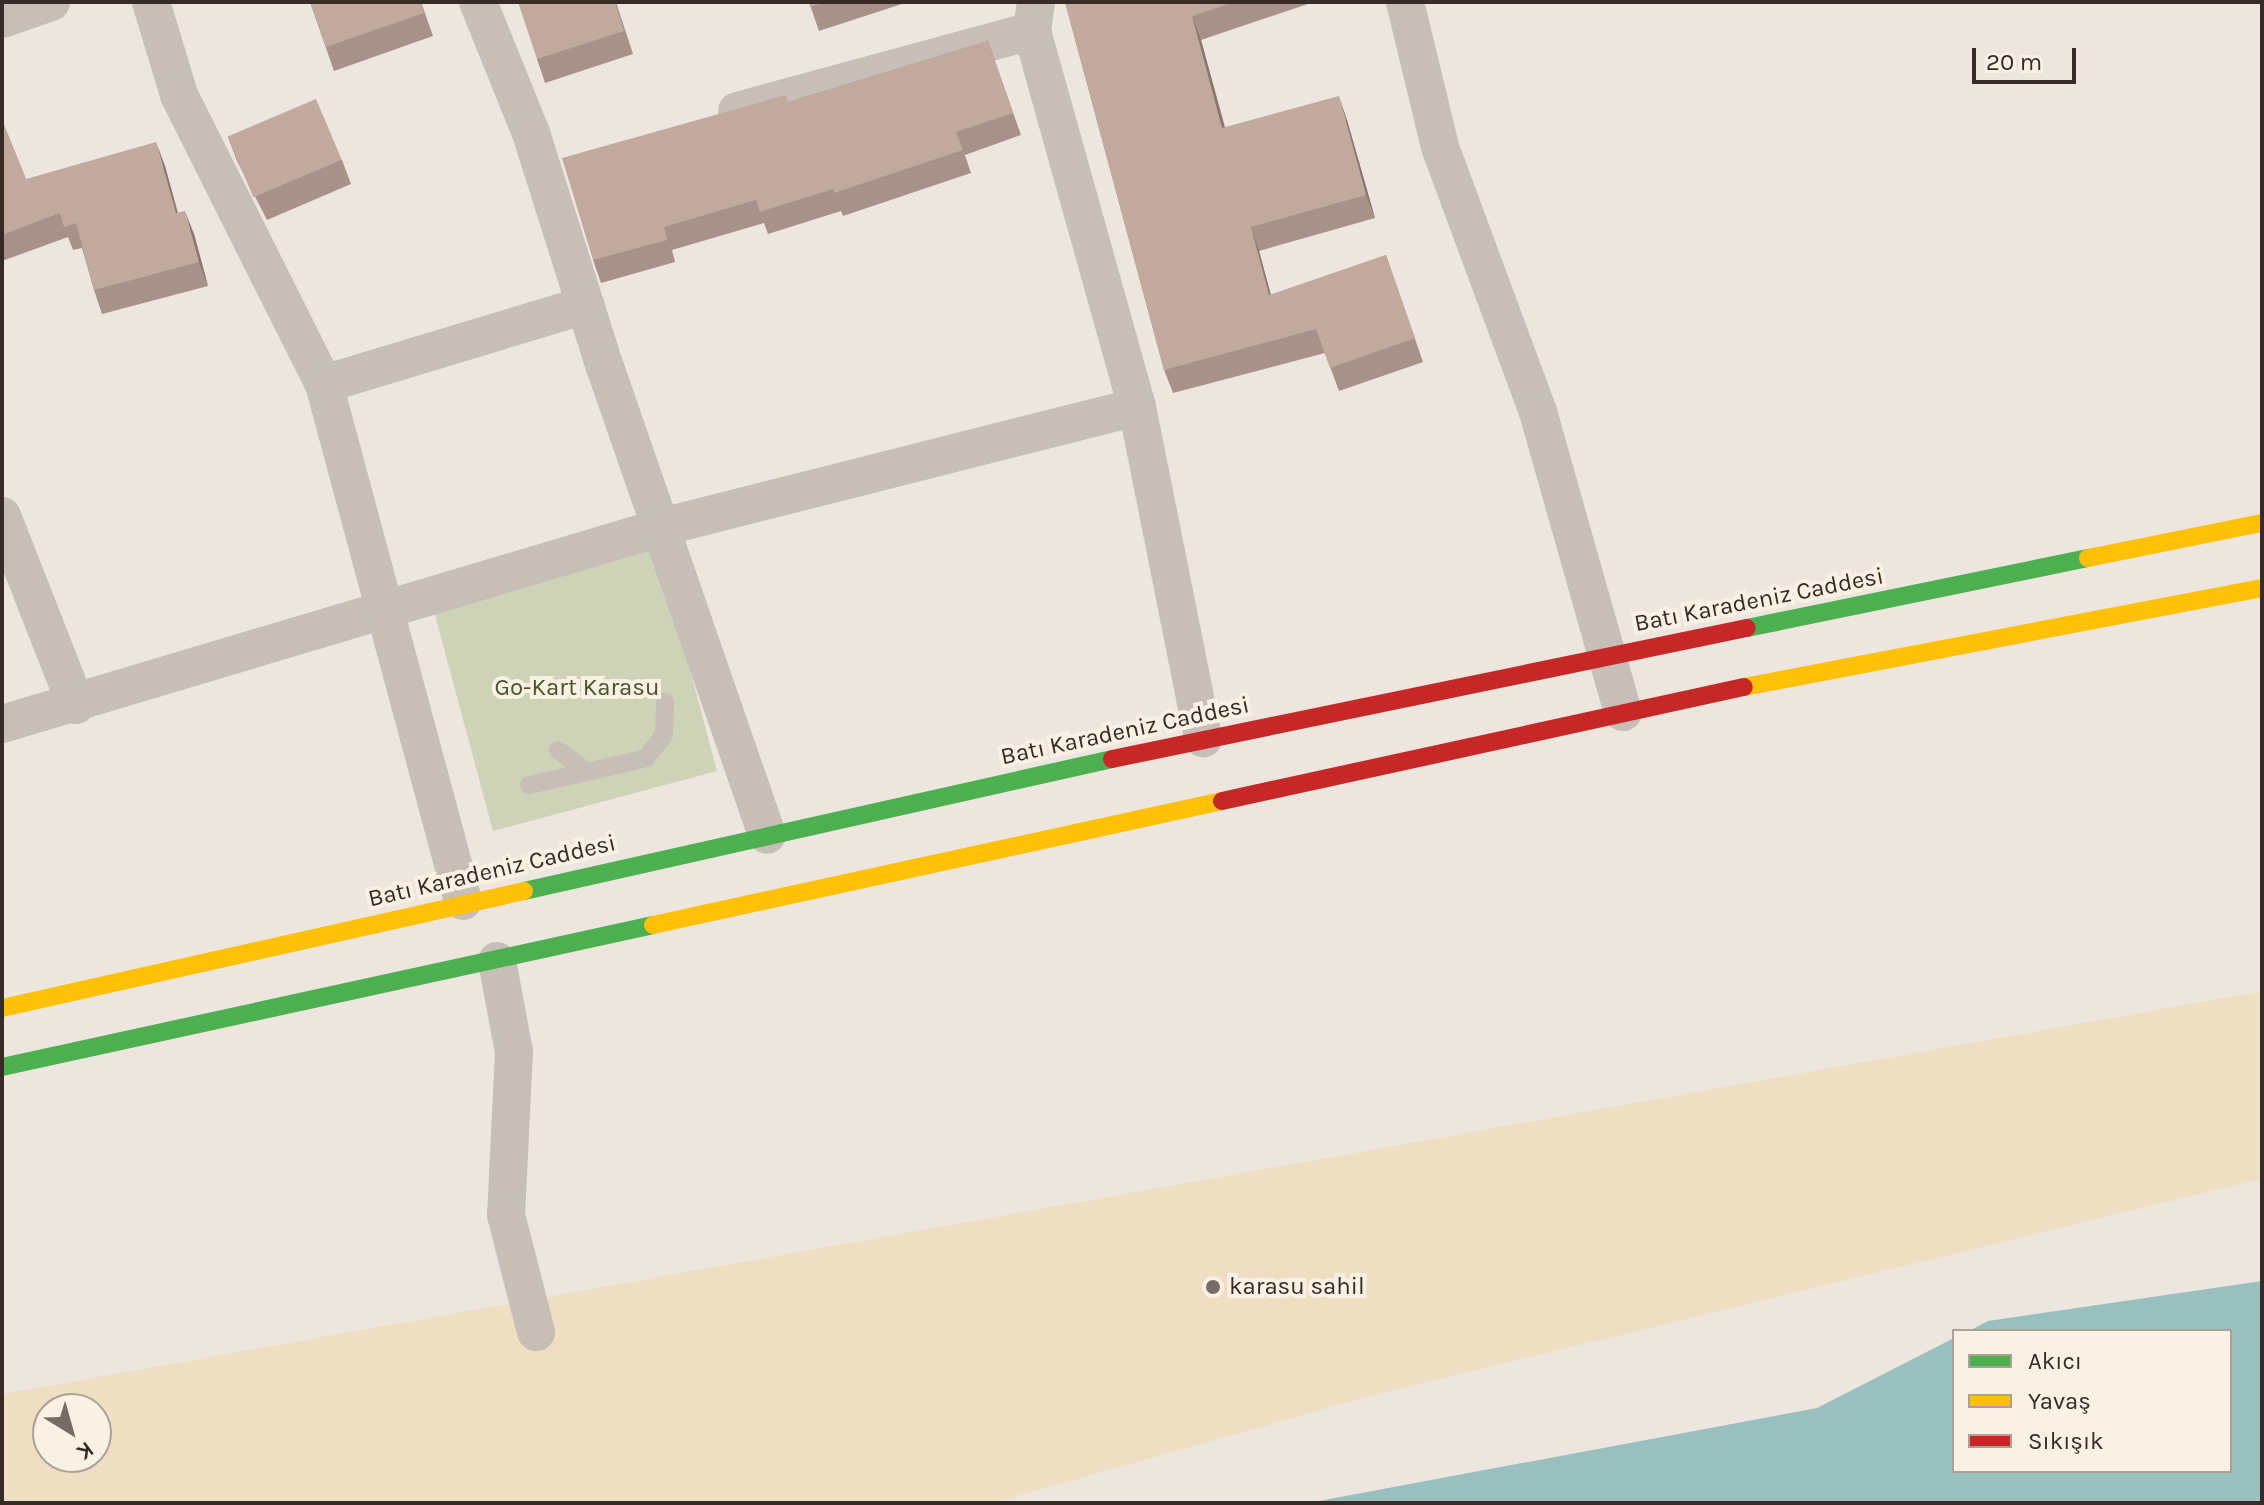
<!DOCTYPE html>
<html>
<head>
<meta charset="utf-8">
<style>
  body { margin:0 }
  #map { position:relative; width:2264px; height:1505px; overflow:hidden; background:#ede6de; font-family:Karla,sans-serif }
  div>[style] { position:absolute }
  .green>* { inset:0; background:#ced3b7; transform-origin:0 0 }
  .sand>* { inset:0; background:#efdfc2 }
  .water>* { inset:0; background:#99c0bf }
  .lane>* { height:18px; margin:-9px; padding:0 9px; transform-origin:9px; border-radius:9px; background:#c6beb7 }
  .street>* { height:38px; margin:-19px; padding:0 19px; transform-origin:19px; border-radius:19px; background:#c6beb7 }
  .fast>* { height:18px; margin:-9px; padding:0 9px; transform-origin:9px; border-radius:9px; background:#4caf50 }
  .slow>* { height:18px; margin:-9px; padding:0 9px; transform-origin:9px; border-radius:9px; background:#ffc107 }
  .jam>* { height:18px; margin:-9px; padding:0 9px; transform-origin:9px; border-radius:9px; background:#c62828 }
  .wall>* { inset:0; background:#a79188 }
  .shaded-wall>* { inset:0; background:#88766f }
  .building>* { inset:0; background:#c2a99e; transform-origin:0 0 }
  .dots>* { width:22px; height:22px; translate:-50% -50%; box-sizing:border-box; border:4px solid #faf0e4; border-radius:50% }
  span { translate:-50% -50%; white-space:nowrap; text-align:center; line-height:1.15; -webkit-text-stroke:8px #faf0e4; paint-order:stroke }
  .street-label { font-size:24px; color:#362b26 }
  .park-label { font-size:24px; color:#455628 }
  .poi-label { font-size:24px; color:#362b26 }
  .left { translate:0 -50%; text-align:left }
  .frame { position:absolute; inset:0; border:4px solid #362b26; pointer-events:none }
  .legend { position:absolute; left:1952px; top:1329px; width:280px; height:144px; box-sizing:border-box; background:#faf0e4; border:2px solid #aca198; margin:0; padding:10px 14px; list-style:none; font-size:24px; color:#362b26 }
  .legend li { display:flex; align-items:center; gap:16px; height:40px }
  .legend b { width:40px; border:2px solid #aca198 }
  .north { position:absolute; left:32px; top:1393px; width:80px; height:80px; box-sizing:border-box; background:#faf0e4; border:2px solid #aca198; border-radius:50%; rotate:143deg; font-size:22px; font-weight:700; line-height:32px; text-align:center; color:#362b26 }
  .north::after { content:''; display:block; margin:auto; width:28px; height:36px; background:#766c66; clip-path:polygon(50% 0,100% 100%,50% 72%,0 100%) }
  .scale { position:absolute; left:1972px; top:48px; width:104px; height:36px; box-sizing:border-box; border:4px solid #362b26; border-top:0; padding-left:10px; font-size:24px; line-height:28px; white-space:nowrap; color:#362b26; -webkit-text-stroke:6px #faf0e4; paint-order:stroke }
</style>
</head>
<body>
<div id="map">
  <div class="green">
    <div style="left:657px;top:547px;width:232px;height:232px;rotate:75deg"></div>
  </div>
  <div class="sand">
    <div style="clip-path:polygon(evenodd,2262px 991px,2262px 1179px,1371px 1396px,993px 1503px,2px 1503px,2px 1394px,2262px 991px,48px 1409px,96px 1409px,96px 1457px,48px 1457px,48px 1409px)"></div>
  </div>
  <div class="water">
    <div style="clip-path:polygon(2262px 1281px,2262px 1503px,1308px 1503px,1817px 1408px,1954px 1338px,1954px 1471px,2230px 1471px,2230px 1331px,1969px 1331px,1988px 1321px)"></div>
  </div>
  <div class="lane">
    <div style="left:558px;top:750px;width:36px;rotate:37deg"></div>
    <div style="left:587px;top:772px;width:61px;rotate:-13.3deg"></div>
    <div style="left:646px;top:758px;width:29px;rotate:-52deg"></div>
    <div style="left:664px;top:735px;width:33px;rotate:-88deg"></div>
    <div style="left:529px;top:785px;width:59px;rotate:-12.6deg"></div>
  </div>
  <div class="street">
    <div style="left:151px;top:2px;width:97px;rotate:73.2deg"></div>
    <div style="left:179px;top:95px;width:323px;rotate:63.4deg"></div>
    <div style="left:478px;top:2px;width:141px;rotate:68deg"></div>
    <div style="left:531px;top:133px;width:245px;rotate:72.5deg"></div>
    <div style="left:605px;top:367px;width:495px;rotate:70.9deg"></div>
    <div style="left:1036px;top:2px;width:29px;rotate:98deg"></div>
    <div style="left:1032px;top:31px;width:390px;rotate:74.4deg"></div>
    <div style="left:1137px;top:407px;width:338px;rotate:78.7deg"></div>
    <div style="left:1405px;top:2px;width:149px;rotate:76.4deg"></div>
    <div style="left:1440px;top:147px;width:283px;rotate:69.7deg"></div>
    <div style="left:1538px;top:412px;width:312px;rotate:74.2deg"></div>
    <div style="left:2px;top:19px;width:52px;rotate:-19.1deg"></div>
    <div style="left:737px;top:111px;width:306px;rotate:-15.2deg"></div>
    <div style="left:2px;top:516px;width:203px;rotate:68.6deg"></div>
    <div style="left:2px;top:724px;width:689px;rotate:-16.62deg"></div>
    <div style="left:662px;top:527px;width:490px;rotate:-14.2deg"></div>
    <div style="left:463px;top:901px;width:535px;rotate:-105.05deg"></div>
    <div style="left:324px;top:384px;width:273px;rotate:-16.8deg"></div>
    <div style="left:497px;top:961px;width:93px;rotate:79.4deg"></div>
    <div style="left:514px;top:1052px;width:163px;rotate:92.8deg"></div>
    <div style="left:506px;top:1215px;width:121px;rotate:75.6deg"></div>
  </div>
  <div class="fast">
    <div style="left:1747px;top:628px;width:348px;rotate:-11.6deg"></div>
    <div style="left:524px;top:891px;width:603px;rotate:-12.65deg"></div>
    <div style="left:2px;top:1067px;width:666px;rotate:-12.3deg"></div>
  </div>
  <div class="slow">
    <div style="left:2088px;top:558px;width:177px;rotate:-11.4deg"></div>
    <div style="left:1744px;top:687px;width:527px;rotate:-10.82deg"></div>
    <div style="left:653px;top:925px;width:582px;rotate:-12.29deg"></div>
    <div style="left:2px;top:1008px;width:535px;rotate:-12.63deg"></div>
  </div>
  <div class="jam">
    <div style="left:1112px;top:759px;width:648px;rotate:-11.66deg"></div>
    <div style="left:1222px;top:801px;width:534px;rotate:-12.32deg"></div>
  </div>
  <div class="wall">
    <div style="clip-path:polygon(310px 2px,421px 2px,433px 36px,334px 71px)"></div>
    <div style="clip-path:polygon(616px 2px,633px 54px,545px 83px,537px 59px)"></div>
    <div style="clip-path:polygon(809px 2px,908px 2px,819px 31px)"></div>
    <div style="clip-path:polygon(1065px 2px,1307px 2px,1308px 4px,1201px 40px,1225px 127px,1347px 120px,1375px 218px,1259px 251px,1271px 295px,1386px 255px,1423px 362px,1339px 391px,1325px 353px,1173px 393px,1164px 370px)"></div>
    <div style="clip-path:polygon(988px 41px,1021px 135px,965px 155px,971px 173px,843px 216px,841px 211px,768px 234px,764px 223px,672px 250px,675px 262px,601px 283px,593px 260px,788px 102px)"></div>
    <div style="clip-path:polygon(2px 120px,26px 179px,165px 166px,178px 213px,194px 234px,208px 286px,102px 314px,94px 290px,82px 248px,73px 250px,68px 237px,2px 261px)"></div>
    <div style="clip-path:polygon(228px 137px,342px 160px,351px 184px,267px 220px,237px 161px)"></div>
  </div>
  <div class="shaded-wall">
    <div style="clip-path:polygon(1192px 16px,1201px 40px,1231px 151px,1222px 128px)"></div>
    <div style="clip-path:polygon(1339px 96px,1347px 120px,1375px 218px,1366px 195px)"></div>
    <div style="clip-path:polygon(156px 142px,165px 166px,184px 237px,176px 213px)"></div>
    <div style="clip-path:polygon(185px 211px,194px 234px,208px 286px,199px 262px)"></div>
    <div style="clip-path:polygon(1251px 227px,1259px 251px,1277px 319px,1269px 295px)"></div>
  </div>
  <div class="building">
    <div style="clip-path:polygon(310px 2px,420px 2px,424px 13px,326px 47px)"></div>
    <div style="clip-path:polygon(518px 2px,615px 2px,624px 31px,537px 59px)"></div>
    <div style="clip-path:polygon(809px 2px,826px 2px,810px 7px)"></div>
    <div style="clip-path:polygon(1065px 2px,1235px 2px,1192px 16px,1222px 128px,1339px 96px,1366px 195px,1251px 227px,1269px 295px,1386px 255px,1415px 338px,1330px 368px,1316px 329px,1164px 370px)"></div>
    <div style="clip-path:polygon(988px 41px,1013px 113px,956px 132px,963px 150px,834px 193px,833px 189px,760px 212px,756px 200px,664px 227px,667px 240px,593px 260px,562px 158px,786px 95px,788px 102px)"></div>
    <div style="left:316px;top:99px;width:66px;height:96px;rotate:67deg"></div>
    <div style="clip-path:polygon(2px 120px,26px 179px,156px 142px,176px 213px,185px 211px,199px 262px,94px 290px,76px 223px,64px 227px,60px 213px,2px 235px)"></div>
  </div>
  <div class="dots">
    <div style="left:1213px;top:1287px;background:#766c66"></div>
  </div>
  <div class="street-label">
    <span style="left:1759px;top:600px;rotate:-11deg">Batı Karadeniz Caddesi</span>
    <span style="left:1125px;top:731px;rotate:-12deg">Batı Karadeniz Caddesi</span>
    <span style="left:492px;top:871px;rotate:-13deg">Batı Karadeniz Caddesi</span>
  </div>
  <div class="park-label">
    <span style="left:577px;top:688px">Go-Kart Karasu</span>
  </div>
  <div class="poi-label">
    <span class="left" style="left:1229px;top:1287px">karasu sahil</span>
  </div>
  <div class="frame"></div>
  <ul class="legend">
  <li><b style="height:10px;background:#4caf50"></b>Akıcı</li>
  <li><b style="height:10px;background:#ffc107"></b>Yavaş</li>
  <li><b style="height:10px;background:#c62828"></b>Sıkışık</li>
  </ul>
  <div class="north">K</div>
  <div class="scale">20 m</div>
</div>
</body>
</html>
